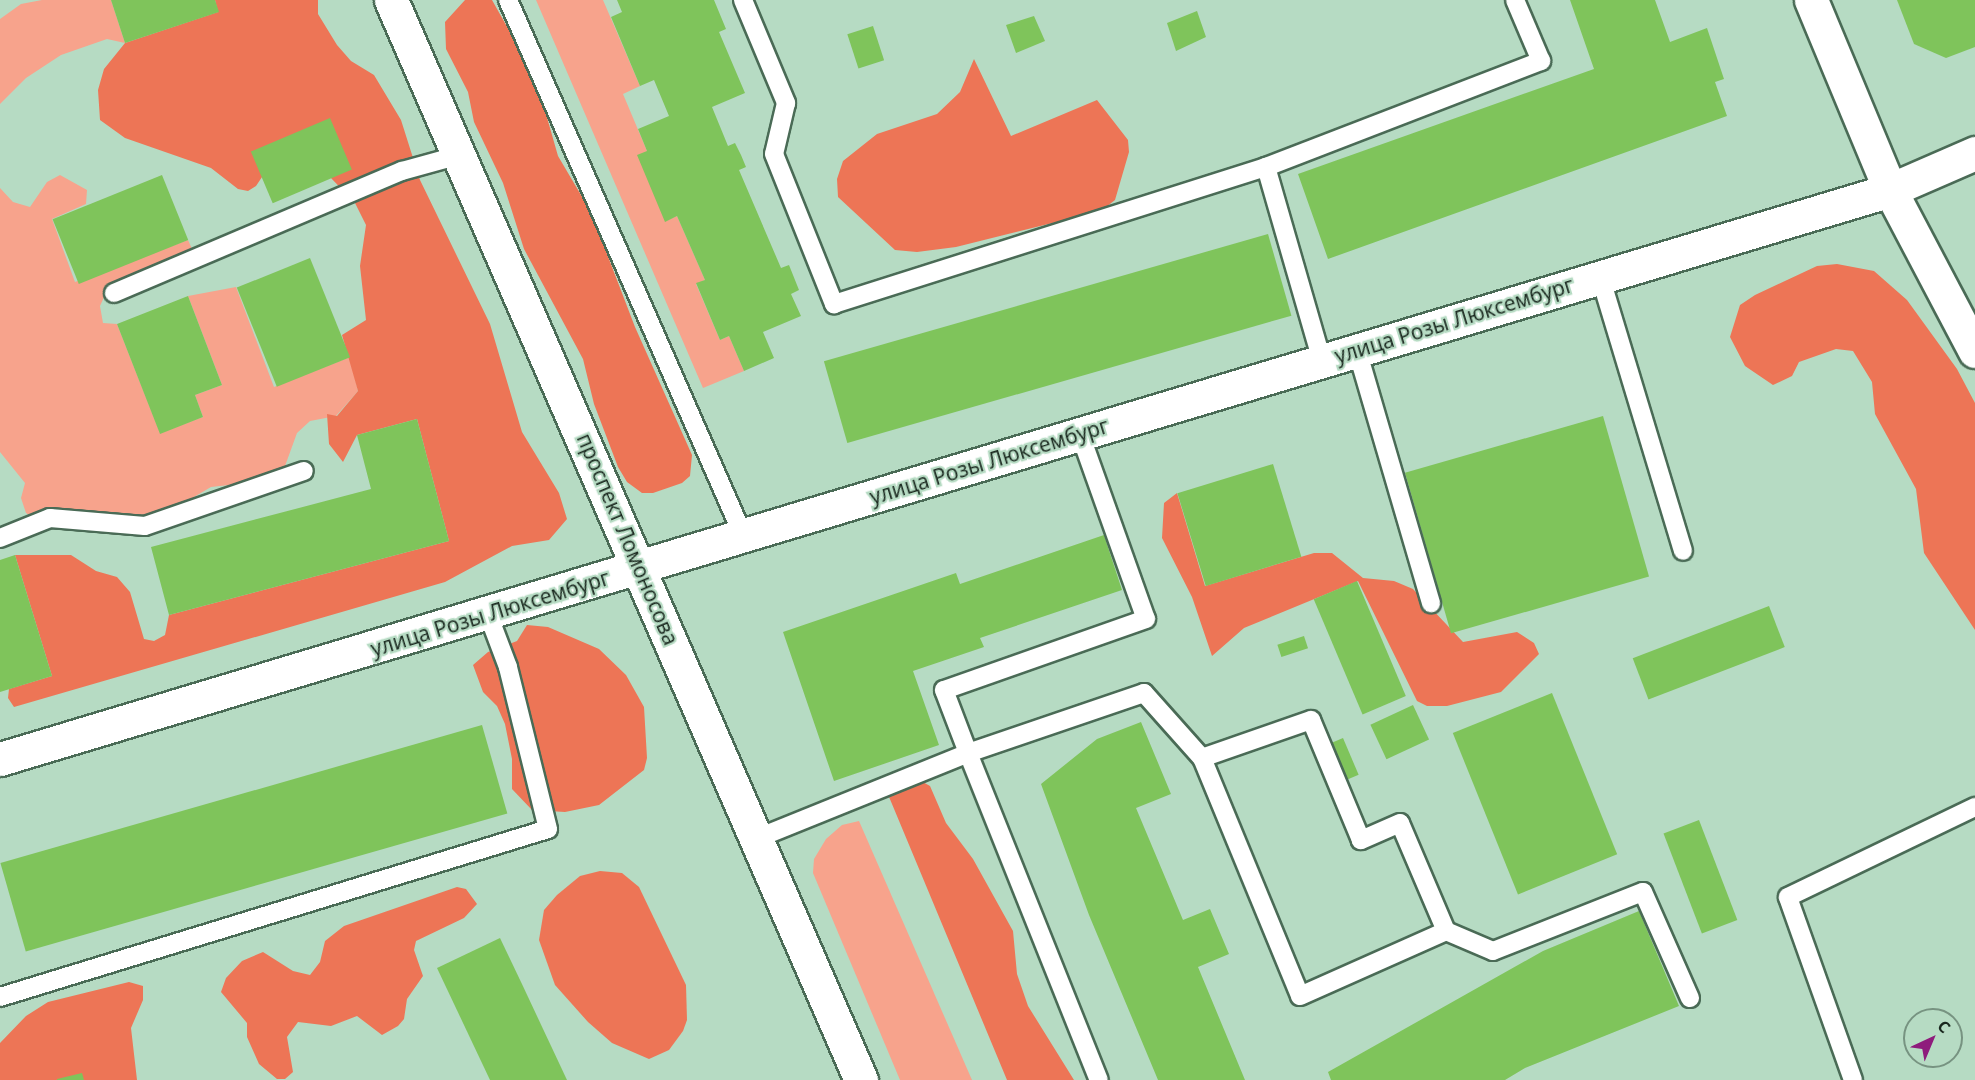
<!DOCTYPE html>
<html>
<head>
<meta charset="utf-8">
<style>
  body { margin:0 }
  #map { position:relative; width:1975px; height:1080px; overflow:hidden; background:#b6dbc3; font-family:"Open Sans",sans-serif }
  div>[style] { position:absolute }
  .green>* { inset:0; background:#f7a38c }
  .forest>* { inset:0; background:#ed7556 }
  .building>* { inset:0; background:#7fc45b; transform-origin:0 0 }
  .roads { filter:drop-shadow(2px 0 #4a6b56) drop-shadow(-2px 0 #4a6b56) drop-shadow(0 2px #4a6b56) drop-shadow(0 -2px #4a6b56) }
  .lane>* { height:18px; margin:-9px; padding:0 9px; transform-origin:9px; border-radius:9px; background:#fff }
  .street>* { height:33px; margin:-16.5px; padding:0 16.5px; transform-origin:16.5px; border-radius:16.5px; background:#fff }
  .primary>* { height:33px; margin:-16.5px; padding:0 16.5px; transform-origin:16.5px; border-radius:16.5px; background:#fff }
  span { translate:-50% -50%; white-space:nowrap; text-align:center; line-height:1.15; -webkit-text-stroke:4.5px #b6dbc3; paint-order:stroke }
  .street-label { font-size:21px; color:#19271e }
  .north { position:absolute; left:1903px; top:1008px; width:60px; height:60px; box-sizing:border-box; background:#b6dbc3; border:2px solid #779381; border-radius:50%; rotate:44deg; font-size:16px; font-weight:700; line-height:24px; text-align:center; color:#19271e }
  .north::after { content:''; display:block; margin:auto; width:21px; height:27px; background:#8e1b7c; clip-path:polygon(50% 0,100% 100%,50% 72%,0 100%) }
</style>
</head>
<body>
<div id="map">
  <div class="green">
    <div style="clip-path:polygon(42px 0,111px 0,125px 43px,107px 39px,61px 55px,26px 78px,0 104px,0 19px,21px 4px)"></div>
    <div style="clip-path:polygon(536px 0,603px 0,640px 86px,623px 94px,647px 151px,666px 221px,677px 216px,705px 280px,696px 284px,720px 340px,729px 336px,744px 371px,703px 388px)"></div>
    <div style="clip-path:polygon(60px 175px,87px 190px,86px 204px,52px 219px,75px 282px,188px 240px,197px 260px,105px 295px,100px 306px,103px 323px,117px 324px,160px 433px,203px 417px,195px 395px,222px 385px,188px 296px,236px 287px,274px 387px,350px 357px,358px 391px,336px 416px,310px 421px,297px 433px,285px 466px,275px 480px,211px 487px,194px 497px,186px 512px,172px 519px,39px 521px,26px 513px,21px 498px,25px 483px,0 452px,0 188px,13px 202px,30px 207px,47px 182px)"></div>
    <div style="clip-path:polygon(859px 821px,972px 1080px,900px 1080px,813px 873px,814px 859px,826px 839px,842px 825px)"></div>
  </div>
  <div class="forest">
    <div style="clip-path:polygon(215px 0,318px 0,318px 14px,337px 45px,351px 61px,374px 75px,401px 120px,420px 180px,490px 324px,522px 432px,559px 493px,567px 519px,549px 540px,512px 546px,445px 582px,14px 707px,8px 698px,9px 689px,52px 676px,15px 555px,71px 555px,96px 571px,117px 577px,130px 592px,144px 639px,154px 641px,165px 635px,169px 615px,449px 541px,417px 419px,357px 435px,343px 462px,329px 444px,327px 414px,337px 416px,358px 391px,342px 335px,366px 320px,360px 266px,366px 225px,355px 203px,330px 177px,266px 171px,256px 186px,248px 191px,238px 189px,211px 168px,125px 138px,100px 120px,98px 90px,104px 69px,125px 43px,218px 12px)"></div>
    <div style="clip-path:polygon(465px 0,492px 0,523px 55px,540px 93px,558px 156px,591px 212px,635px 327px,692px 455px,690px 476px,682px 483px,653px 493px,642px 493px,627px 482px,618px 467px,594px 404px,583px 359px,524px 249px,503px 183px,474px 122px,468px 92px,446px 49px,445px 22px)"></div>
    <div style="clip-path:polygon(974px 59px,1011px 136px,1097px 100px,1128px 140px,1129px 152px,1115px 200px,1101px 211px,956px 247px,917px 252px,895px 250px,838px 197px,837px 179px,843px 161px,877px 134px,937px 114px,960px 92px)"></div>
    <div style="clip-path:polygon(1837px 264px,1874px 271px,1907px 300px,1957px 369px,1975px 403px,1975px 630px,1924px 553px,1916px 489px,1875px 414px,1872px 382px,1853px 351px,1836px 349px,1799px 362px,1792px 376px,1773px 385px,1745px 366px,1730px 337px,1740px 305px,1755px 295px,1817px 266px)"></div>
    <div style="clip-path:polygon(1177px 493px,1205px 586px,1314px 553px,1332px 553px,1363px 578px,1394px 581px,1413px 589px,1463px 642px,1517px 632px,1534px 643px,1539px 654px,1501px 692px,1447px 706px,1427px 706px,1417px 701px,1358px 581px,1244px 628px,1212px 656px,1192px 597px,1162px 538px,1164px 503px)"></div>
    <div style="clip-path:polygon(527px 625px,548px 627px,599px 649px,626px 675px,644px 707px,647px 758px,644px 770px,599px 805px,565px 812px,532px 810px,512px 789px,512px 759px,505px 724px,497px 706px,483px 692px,473px 665px,488px 652px,517px 641px)"></div>
    <div style="clip-path:polygon(921px 781px,930px 786px,946px 823px,973px 859px,1013px 931px,1017px 974px,1028px 1006px,1074px 1080px,1007px 1080px,887px 792px)"></div>
    <div style="clip-path:polygon(600px 871px,622px 873px,639px 887px,686px 985px,687px 1020px,683px 1031px,669px 1050px,649px 1059px,612px 1043px,588px 1022px,555px 985px,539px 940px,544px 910px,557px 895px,580px 876px)"></div>
    <div style="clip-path:polygon(457px 887px,466px 889px,477px 904px,464px 918px,416px 941px,414px 950px,423px 976px,407px 999px,404px 1019px,398px 1026px,382px 1035px,357px 1016px,331px 1026px,298px 1022px,287px 1037px,293px 1072px,285px 1079px,277px 1079px,259px 1064px,247px 1037px,247px 1023px,221px 992px,226px 978px,242px 961px,263px 952px,293px 971px,310px 975px,320px 962px,325px 941px,344px 926px)"></div>
    <div style="clip-path:polygon(129px 982px,143px 986px,143px 1000px,131px 1028px,137px 1080px,0 1080px,0 1043px,26px 1016px,48px 1002px)"></div>
  </div>
  <div class="building">
    <div style="clip-path:polygon(111px 0,215px 0,219px 12px,125px 43px)"></div>
    <div style="clip-path:polygon(617px 0,714px 0,726px 29px,719px 32px,745px 93px,712px 107px,728px 146px,735px 143px,741px 155px,746px 167px,739px 170px,781px 268px,789px 265px,799px 290px,791px 294px,801px 316px,763px 332px,774px 358px,744px 371px,729px 336px,720px 340px,696px 283px,705px 280px,677px 216px,665px 222px,637px 155px,647px 151px,638px 129px,669px 116px,654px 80px,640px 86px,611px 17px,622px 12px)"></div>
    <div style="clip-path:polygon(1570px 0,1655px 0,1670px 42px,1707px 28px,1724px 79px,1715px 82px,1727px 116px,1328px 259px,1298px 174px,1594px 69px)"></div>
    <div style="clip-path:polygon(1897px 0,1975px 0,1975px 47px,1946px 58px,1914px 44px)"></div>
    <div style="clip-path:polygon(1197px 11px,1206px 37px,1176px 51px,1167px 23px)"></div>
    <div style="clip-path:polygon(1034px 16px,1045px 41px,1016px 53px,1006px 25px)"></div>
    <div style="left:873px;top:26px;width:36px;height:27px;rotate:72deg"></div>
    <div style="left:330px;top:118px;width:56px;height:86px;rotate:67deg"></div>
    <div style="left:162px;top:175px;width:70px;height:118px;rotate:68deg"></div>
    <div style="left:1268px;top:234px;width:85px;height:462px;rotate:74deg"></div>
    <div style="left:310px;top:258px;width:107px;height:79px;rotate:68deg"></div>
    <div style="clip-path:polygon(188px 296px,222px 385px,195px 395px,203px 417px,160px 434px,117px 324px)"></div>
    <div style="left:1603px;top:416px;width:167px;height:206px;rotate:74deg"></div>
    <div style="clip-path:polygon(417px 419px,449px 541px,169px 615px,151px 547px,371px 489px,357px 435px)"></div>
    <div style="left:1273px;top:464px;width:97px;height:100px;rotate:73deg"></div>
    <div style="clip-path:polygon(1104px 535px,1122px 590px,980px 638px,984px 647px,913px 671px,939px 745px,834px 781px,783px 632px,956px 573px,960px 584px)"></div>
    <div style="clip-path:polygon(15px 555px,52px 676px,0 692px,0 560px)"></div>
    <div style="left:1357px;top:581px;width:125px;height:47px;rotate:67deg"></div>
    <div style="left:1769px;top:606px;width:44px;height:146px;rotate:69deg"></div>
    <div style="left:1304px;top:636px;width:13px;height:28px;rotate:72deg"></div>
    <div style="left:1552px;top:693px;width:174px;height:107px;rotate:68deg"></div>
    <div style="left:1413px;top:705px;width:38px;height:47px;rotate:65deg"></div>
    <div style="clip-path:polygon(1141px 722px,1171px 794px,1136px 808px,1183px 920px,1210px 909px,1229px 954px,1198px 967px,1245px 1080px,1158px 1080px,1089px 915px,1041px 784px,1097px 739px)"></div>
    <div style="left:482px;top:725px;width:92px;height:501px;rotate:74deg"></div>
    <div style="left:1343px;top:738px;width:40px;height:16px;rotate:67deg"></div>
    <div style="left:1699px;top:820px;width:107px;height:38px;rotate:69deg"></div>
    <div style="clip-path:polygon(1639px 911px,1679px 1006px,1525px 1068px,1505px 1080px,1331px 1080px,1328px 1072px,1543px 951px)"></div>
    <div style="clip-path:polygon(500px 938px,521px 982px,567px 1080px,490px 1080px,437px 968px)"></div>
    <div style="clip-path:polygon(82px 1073px,84px 1080px,57px 1080px,57px 1079px)"></div>
  </div>
  <div class="roads">
    <div class="lane">
      <div style="left:508px;top:0;width:584px;rotate:66.29deg"></div>
      <div style="left:743px;top:0;width:112px;rotate:67.3deg"></div>
      <div style="left:786px;top:103px;width:52px;rotate:103.2deg"></div>
      <div style="left:774px;top:154px;width:162px;rotate:68.2deg"></div>
      <div style="left:834px;top:304px;width:453px;rotate:-17.6deg"></div>
      <div style="left:1266px;top:167px;width:295px;rotate:-21.1deg"></div>
      <div style="left:1541px;top:61px;width:66px;rotate:-113.1deg"></div>
      <div style="left:1266px;top:167px;width:202px;rotate:73.9deg"></div>
      <div style="left:1600px;top:276px;width:287px;rotate:73.2deg"></div>
      <div style="left:114px;top:293px;width:313px;rotate:-23deg"></div>
      <div style="left:402px;top:171px;width:60px;rotate:-15.4deg"></div>
      <div style="left:1357px;top:350px;width:264px;rotate:73.7deg"></div>
      <div style="left:1080px;top:434px;width:196px;rotate:70.4deg"></div>
      <div style="left:1146px;top:619px;width:214px;rotate:160.6deg"></div>
      <div style="left:944px;top:690px;width:67px;rotate:69.1deg"></div>
      <div style="left:968px;top:753px;width:186px;rotate:-18.8deg"></div>
      <div style="left:1144px;top:693px;width:87px;rotate:48.3deg"></div>
      <div style="left:1202px;top:758px;width:257px;rotate:67.6deg"></div>
      <div style="left:1300px;top:996px;width:160px;rotate:-24deg"></div>
      <div style="left:1446px;top:931px;width:117px;rotate:-113.1deg"></div>
      <div style="left:1400px;top:823px;width:43px;rotate:156.4deg"></div>
      <div style="left:1361px;top:840px;width:130px;rotate:-112.6deg"></div>
      <div style="left:1311px;top:720px;width:115px;rotate:160.8deg"></div>
      <div style="left:0;top:538px;width:54px;rotate:-21.8deg"></div>
      <div style="left:50px;top:518px;width:95px;rotate:4.8deg"></div>
      <div style="left:145px;top:526px;width:168px;rotate:-19.1deg"></div>
      <div style="left:758px;top:838px;width:227px;rotate:-22deg"></div>
      <div style="left:968px;top:753px;width:352px;rotate:68.2deg"></div>
      <div style="left:1446px;top:931px;width:51px;rotate:23.1deg"></div>
      <div style="left:1493px;top:951px;width:161px;rotate:-21.5deg"></div>
      <div style="left:1643px;top:892px;width:116px;rotate:66.1deg"></div>
      <div style="left:0;top:997px;width:573px;rotate:-17.04deg"></div>
      <div style="left:548px;top:829px;width:167px;rotate:-103.9deg"></div>
      <div style="left:508px;top:667px;width:57px;rotate:-110.7deg"></div>
      <div style="left:1853px;top:1080px;width:194px;rotate:-109.6deg"></div>
      <div style="left:1788px;top:897px;width:208px;rotate:-25.7deg"></div>
    </div>
    <div class="street">
      <div style="left:1811px;top:0;width:206px;rotate:67.4deg"></div>
      <div style="left:1890px;top:190px;width:182px;rotate:62.2deg"></div>
      <div style="left:0;top:759px;width:1974px;rotate:-16.75deg"></div>
      <div style="left:1890px;top:190px;width:93px;rotate:-23.5deg"></div>
    </div>
    <div class="primary">
      <div style="left:391px;top:0;width:1178px;rotate:66.48deg"></div>
    </div>
  </div>
  <div class="street-label">
    <span style="left:1454px;top:320px;rotate:-17deg">улица Розы Люксембург</span>
    <span style="left:989px;top:461px;rotate:-17deg">улица Розы Люксембург</span>
    <span style="left:628px;top:539px;rotate:67deg">проспект Ломоносова</span>
    <span style="left:490px;top:613px;rotate:-17deg">улица Розы Люксембург</span>
  </div>
  <div class="north">С</div>
</div>
</body>
</html>
